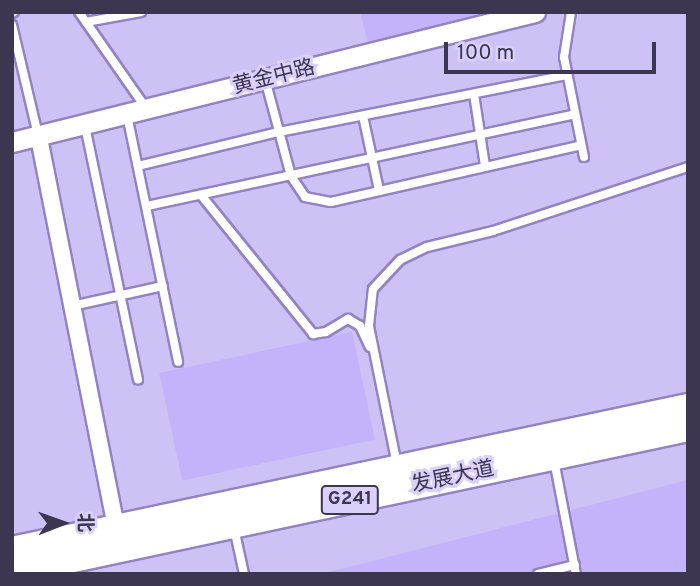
<!DOCTYPE html>
<html>
<head>
<meta charset="utf-8">
<style>
  body { margin:0 }
  #map { position:relative; width:700px; height:586px; overflow:hidden; background:#cec1f6; font-family:Overpass,"Noto Sans SC",sans-serif }
  div>[style] { position:absolute }
  .built>* { inset:0; background:#c4b2fa; transform-origin:0 0 }
  .roads { filter:drop-shadow(2px 0 #9383c1) drop-shadow(-2px 0 #9383c1) drop-shadow(0 2px #9383c1) drop-shadow(0 -2px #9383c1) }
  .service>* { height:8px; margin:-4px; padding:0 4px; transform-origin:4px; border-radius:4px; background:#fff }
  .minor>* { height:16px; margin:-8px; padding:0 8px; transform-origin:8px; border-radius:8px; background:#fff }
  .tertiary>* { height:19px; margin:-9.5px; padding:0 9.5px; transform-origin:9.5px; border-radius:9.5px; background:#fff }
  .trunk>* { height:26px; margin:-13px; padding:0 13px; transform-origin:13px; border-radius:13px; background:#fff }
  span { translate:-50% -50%; white-space:nowrap; text-align:center; line-height:1.15; -webkit-text-stroke:6px #dad0f9; paint-order:stroke }
  .shield-label span { padding:2px 5px; background:#dad0f9; border:2px solid; border-radius:5px; -webkit-text-stroke-width:0 }
  .shield-label { font-size:19px; color:#3d3651; font-weight:700 }
  .street-label { font-size:21px; color:#3d3651 }
  .frame { position:absolute; inset:0; border:14px solid #3d3651; pointer-events:none }
  .north { position:absolute; left:28px; top:488px; width:70px; height:70px; -webkit-text-stroke:5px #dad0f9; paint-order:stroke; rotate:89deg; font-size:19px; font-weight:700; line-height:28px; text-align:center; color:#3d3651 }
  .north::after { content:''; display:block; margin:auto; width:24px; height:32px; background:#3d3651; clip-path:polygon(50% 0,100% 100%,50% 72%,0 100%) }
  .scale { position:absolute; left:444px; top:42px; width:212px; height:32px; box-sizing:border-box; border:4px solid #3d3651; border-top:0; padding-left:9px; font-size:21px; line-height:24px; white-space:nowrap; color:#3d3651; -webkit-text-stroke:5px #dad0f9; paint-order:stroke }
</style>
</head>
<body>
<div id="map">
  <div class="built">
    <div style="clip-path:polygon(360px 12px,491px 12px,368px 42px)"></div>
    <div style="left:352px;top:332px;width:110px;height:197px;rotate:78deg"></div>
    <div style="clip-path:polygon(688px 480px,688px 574px,322px 574px)"></div>
  </div>
  <div class="roads">
    <div class="service">
      <div style="left:79px;top:12px;width:117px;rotate:55.1deg"></div>
      <div style="left:571px;top:12px;width:46px;rotate:98.8deg"></div>
      <div style="left:564px;top:57px;width:102px;rotate:78.7deg"></div>
      <div style="left:12px;top:13px;width:2px;rotate:-27deg"></div>
      <div style="left:86px;top:22px;width:56px;rotate:-10.3deg"></div>
      <div style="left:12px;top:25px;width:113px;rotate:76.7deg"></div>
      <div style="left:265px;top:79px;width:100px;rotate:75deg"></div>
      <div style="left:291px;top:176px;width:25px;rotate:56deg"></div>
      <div style="left:305px;top:197px;width:26px;rotate:11deg"></div>
      <div style="left:331px;top:202px;width:256px;rotate:-12.8deg"></div>
      <div style="left:474px;top:94px;width:73px;rotate:81.3deg"></div>
      <div style="left:127px;top:115px;width:252px;rotate:78.3deg"></div>
      <div style="left:363px;top:116px;width:76px;rotate:77.8deg"></div>
      <div style="left:85px;top:126px;width:259px;rotate:78.2deg"></div>
      <div style="left:138px;top:166px;width:145px;rotate:-13.6deg"></div>
      <div style="left:279px;top:132px;width:293px;rotate:-11.2deg"></div>
      <div style="left:201px;top:195px;width:179px;rotate:51.1deg"></div>
      <div style="left:313px;top:334px;width:13px;rotate:-9deg"></div>
      <div style="left:326px;top:332px;width:26px;rotate:-31deg"></div>
      <div style="left:348px;top:319px;width:14px;rotate:30deg"></div>
      <div style="left:360px;top:326px;width:23px;rotate:65deg"></div>
      <div style="left:147px;top:206px;width:436px;rotate:-12.1deg"></div>
      <div style="left:72px;top:306px;width:93px;rotate:-12.4deg"></div>
      <div style="left:554px;top:460px;width:116px;rotate:79.1deg"></div>
      <div style="left:397px;top:465px;width:142px;rotate:-101.4deg"></div>
      <div style="left:369px;top:326px;width:37px;rotate:-84deg"></div>
      <div style="left:373px;top:289px;width:40px;rotate:-47deg"></div>
      <div style="left:400px;top:260px;width:30px;rotate:-26deg"></div>
      <div style="left:427px;top:247px;width:68px;rotate:-13.6deg"></div>
      <div style="left:493px;top:231px;width:205px;rotate:-18.2deg"></div>
      <div style="left:234px;top:528px;width:47px;rotate:77.7deg"></div>
      <div style="left:538px;top:574px;width:38px;rotate:-14deg"></div>
    </div>
    <div class="minor">
      <div style="left:39px;top:138px;width:398px;rotate:78.8deg"></div>
    </div>
    <div class="tertiary">
      <div style="left:12px;top:142px;width:539px;rotate:-13.96deg"></div>
    </div>
    <div class="trunk">
      <div style="left:12px;top:550px;width:691px;rotate:-11.94deg"></div>
      <div style="left:12px;top:572px;width:691px;rotate:-12.03deg"></div>
    </div>
  </div>
  <div class="shield-label">
    <span style="left:350px;top:500px">G241</span>
  </div>
  <div class="street-label">
    <span style="left:274px;top:78px;rotate:-14deg">黄金中路</span>
    <span style="left:453px;top:478px;rotate:-12deg">发展大道</span>
  </div>
  <div class="frame"></div>
  <div class="north">北</div>
  <div class="scale">100 m</div>
</div>
</body>
</html>
